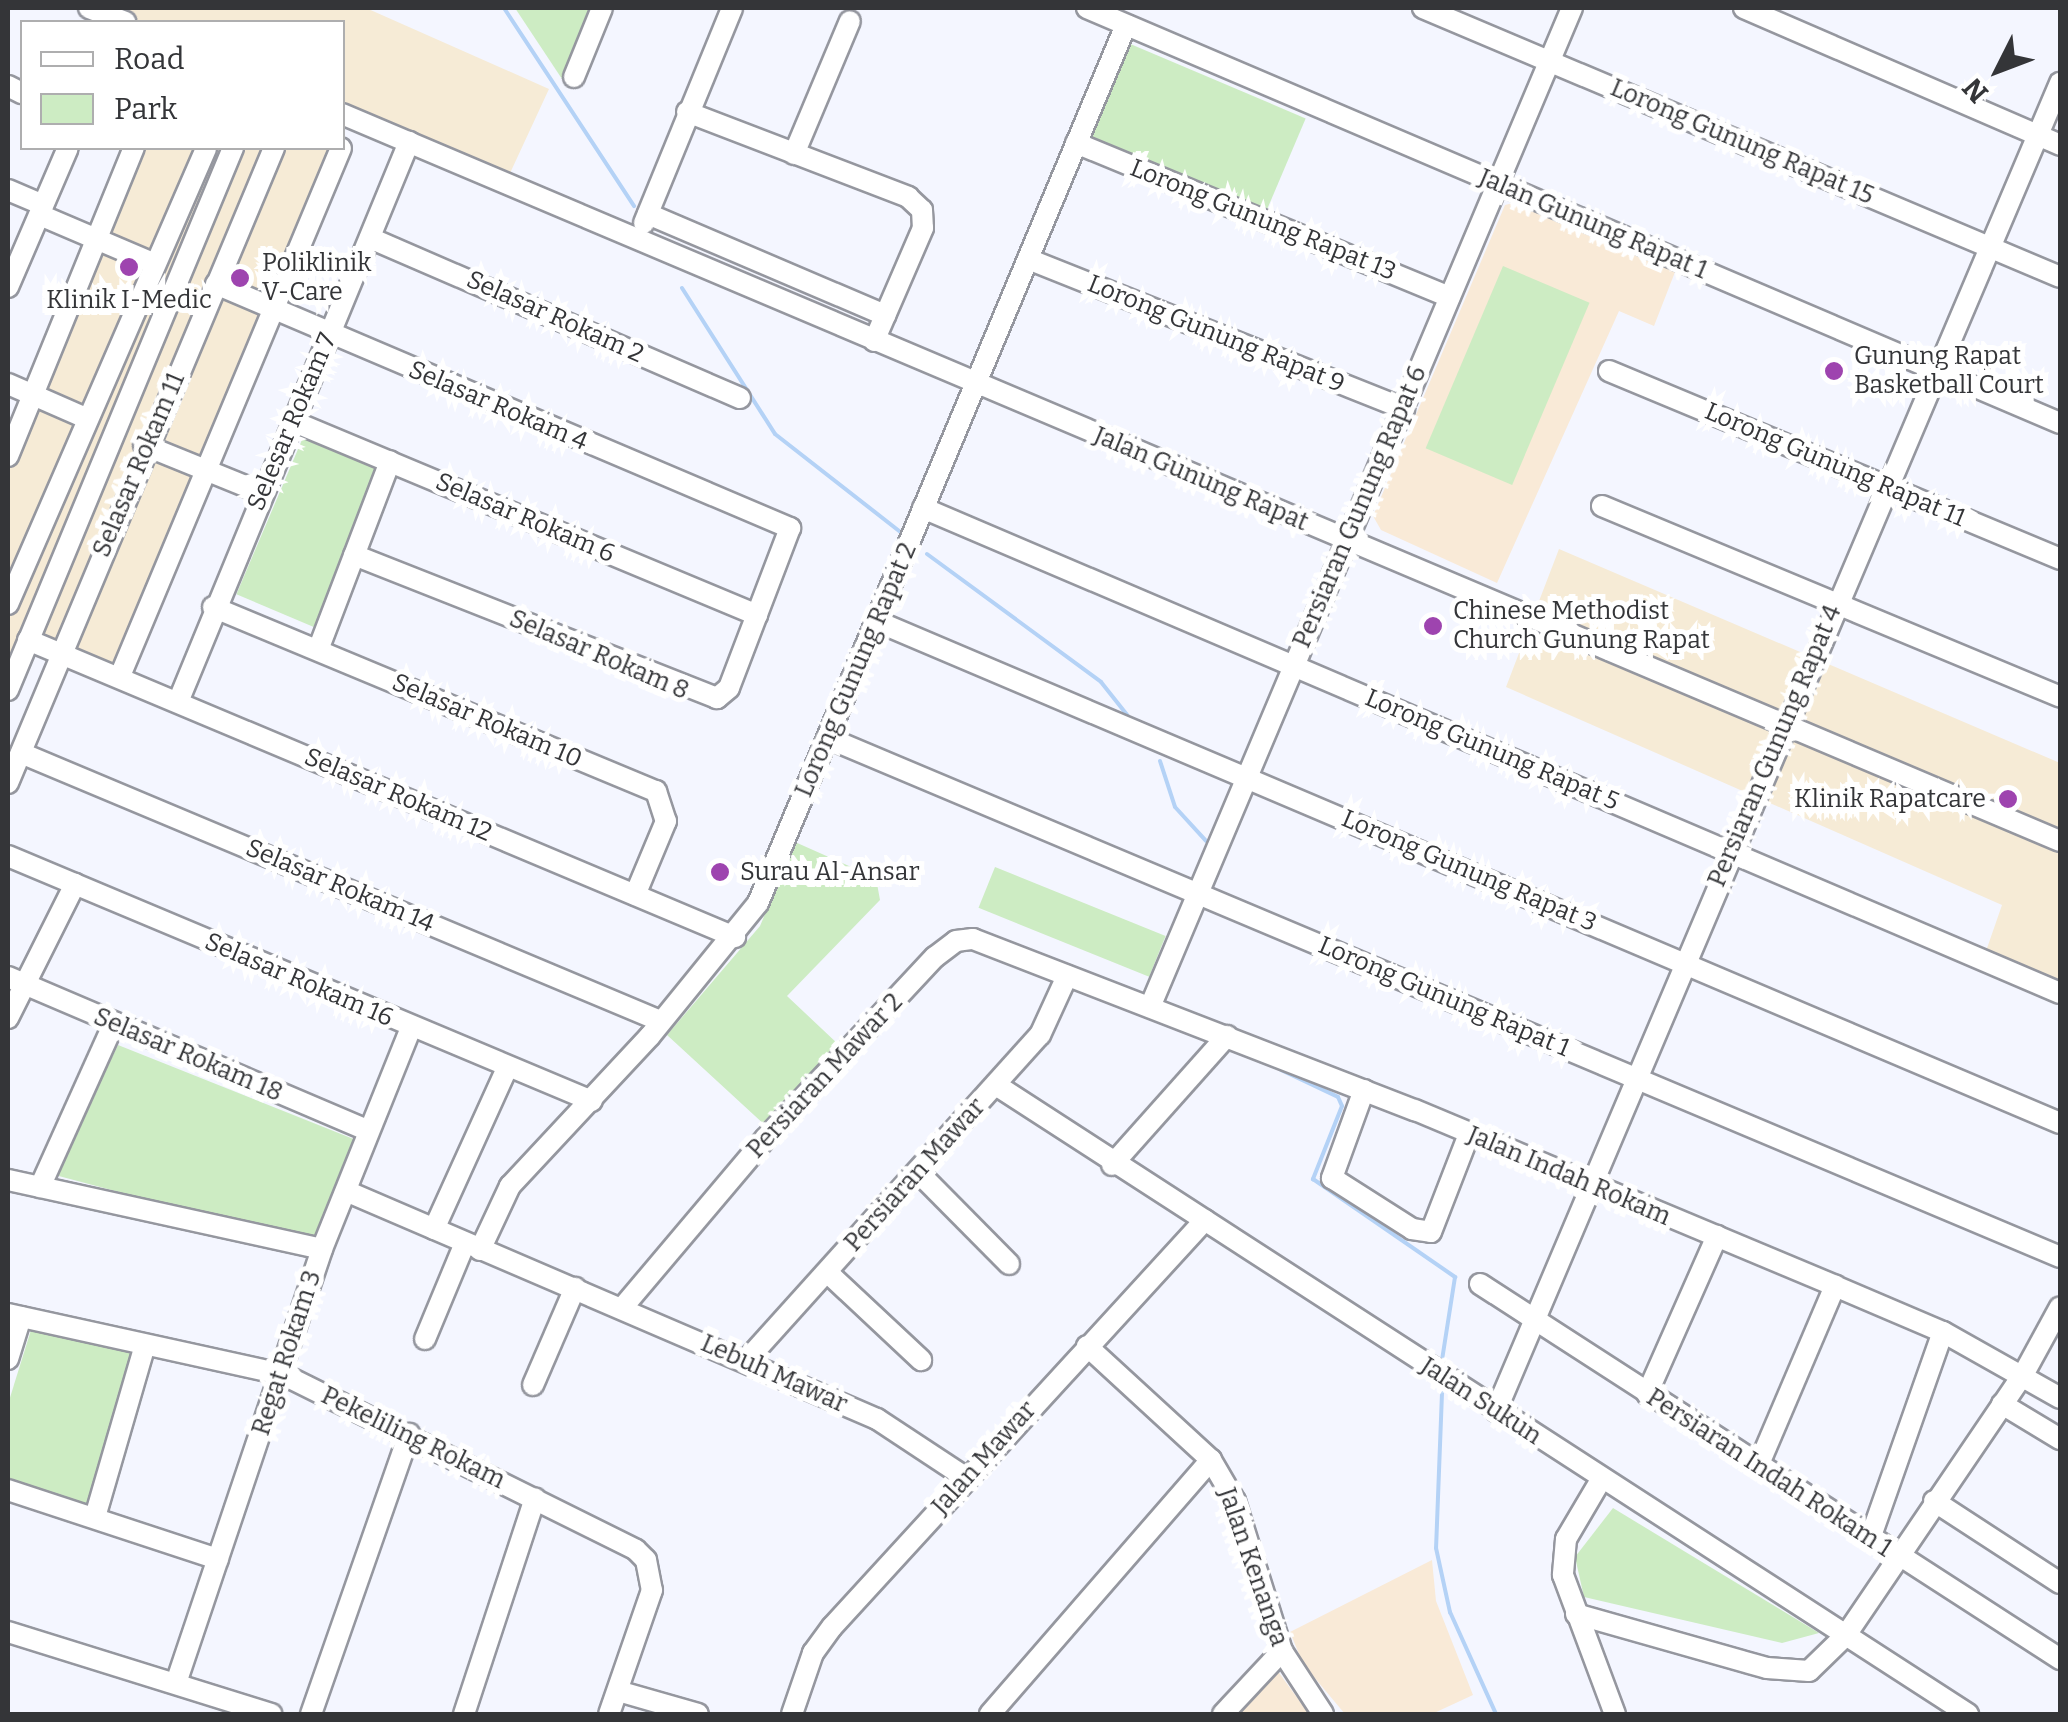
<!DOCTYPE html>
<html>
<head>
<meta charset="utf-8">
<style>
  body { margin:0 }
  #map { position:relative; width:2068px; height:1722px; overflow:hidden; background:#f4f6ff; font-family:Bitter,serif }
  div>[style] { position:absolute }
  .commercial>* { inset:0; background:#f6ebd6 }
  .education>* { inset:0; background:#f9ead7 }
  .green>* { inset:0; background:#cdecc3; transform-origin:0 0 }
  .stream>* { height:4px; margin:-2px; padding:0 2px; transform-origin:2px; border-radius:2px; background:#b4d2f6 }
  .roads { filter:drop-shadow(2px 0 #95979f) drop-shadow(-2px 0 #95979f) drop-shadow(0 2px #95979f) drop-shadow(0 -2px #95979f) }
  .minor>* { height:20px; margin:-10px; padding:0 10px; transform-origin:10px; border-radius:10px; background:#fff }
  .dots>* { width:28px; height:28px; translate:-50% -50%; box-sizing:border-box; border:5px solid #fff; border-radius:50% }
  span { translate:-50% -50%; white-space:nowrap; text-align:center; line-height:1.15; -webkit-text-stroke:10px #fff; paint-order:stroke }
  .street-label { font-size:25px; color:#343538 }
  .poi-label { font-size:25px; color:#343538 }
  .left { translate:0 -50%; text-align:left }
  .right { translate:-100% -50%; text-align:right }
  .frame { position:absolute; inset:0; border:10px solid #343538; pointer-events:none }
  .legend { position:absolute; left:20px; top:20px; width:325px; height:130px; box-sizing:border-box; background:#fff; border:2px solid #aeaeaf; margin:0; padding:12px 18px; list-style:none; font-size:30px; color:#343538 }
  .legend li { display:flex; align-items:center; gap:20px; height:50px }
  .legend b { width:50px; border:2px solid #aeaeaf }
  .north { position:absolute; left:1948px; top:20px; width:100px; height:100px; -webkit-text-stroke:8px #fff; paint-order:stroke; rotate:228deg; font-size:28px; font-weight:700; line-height:40px; text-align:center; color:#343538 }
  .north::after { content:''; display:block; margin:auto; width:35px; height:45px; background:#343538; clip-path:polygon(50% 0,100% 100%,50% 72%,0 100%) }
</style>
</head>
<body>
<div id="map">
  <div class="commercial">
    <div style="clip-path:polygon(88px 8px,366px 8px,549px 89px,505px 184px,349px 118px,343px 135px,342px 22px,123px 22px)"></div>
    <div style="clip-path:polygon(136px 148px,337px 148px,119px 676px,29px 640px,8px 690px,8px 451px)"></div>
    <div style="clip-path:polygon(1559px 549px,2060px 763px,2060px 987px,1985px 954px,2002px 905px,1506px 687px)"></div>
  </div>
  <div class="education">
    <div style="clip-path:polygon(1517px 202px,1675px 272px,1654px 326px,1619px 311px,1497px 583px,1381px 530px,1373px 516px,1505px 205px)"></div>
    <div style="clip-path:polygon(1432px 1560px,1436px 1601px,1473px 1695px,1432px 1714px,1345px 1714px,1303px 1664px,1290px 1632px)"></div>
    <div style="clip-path:polygon(1277px 1670px,1309px 1714px,1238px 1714px)"></div>
  </div>
  <div class="green">
    <div style="clip-path:polygon(515px 8px,592px 8px,564px 82px)"></div>
    <div style="left:1128px;top:43px;width:193px;height:103px;rotate:23deg"></div>
    <div style="left:1503px;top:266px;width:94px;height:198px;rotate:23deg"></div>
    <div style="left:304px;top:435px;width:84px;height:173px;rotate:23deg"></div>
    <div style="clip-path:polygon(795px 842px,876px 878px,880px 900px,787px 996px,839px 1045px,766px 1126px,667px 1035px,760px 926px)"></div>
    <div style="left:995px;top:867px;width:184px;height:44px;rotate:22deg"></div>
    <div style="clip-path:polygon(118px 1045px,356px 1140px,314px 1244px,55px 1175px)"></div>
    <div style="clip-path:polygon(31px 1330px,131px 1353px,90px 1505px,8px 1478px,8px 1404px)"></div>
    <div style="clip-path:polygon(1613px 1508px,1819px 1633px,1782px 1643px,1584px 1597px,1575px 1557px)"></div>
  </div>
  <div class="stream">
    <div style="left:504px;top:8px;width:237px;rotate:56.7deg"></div>
    <div style="left:682px;top:288px;width:173px;rotate:57.5deg"></div>
    <div style="left:775px;top:434px;width:162px;rotate:38deg"></div>
    <div style="left:927px;top:554px;width:216px;rotate:36.3deg"></div>
    <div style="left:1101px;top:682px;width:43px;rotate:51.5deg"></div>
    <div style="left:1160px;top:761px;width:48px;rotate:71.9deg"></div>
    <div style="left:1175px;top:807px;width:46px;rotate:47.6deg"></div>
    <div style="left:1281px;top:1070px;width:63px;rotate:25.3deg"></div>
    <div style="left:1338px;top:1097px;width:10px;rotate:66deg"></div>
    <div style="left:1342px;top:1106px;width:79px;rotate:111.7deg"></div>
    <div style="left:1313px;top:1179px;width:173px;rotate:34.6deg"></div>
    <div style="left:1455px;top:1277px;width:84px;rotate:98.9deg"></div>
    <div style="left:1442px;top:1393px;width:155px;rotate:92.2deg"></div>
    <div style="left:1436px;top:1548px;width:66px;rotate:77.7deg"></div>
    <div style="left:1450px;top:1612px;width:112px;rotate:65.7deg"></div>
  </div>
  <div class="roads">
    <div class="minor">
      <div style="left:89px;top:8px;width:39px;rotate:21deg"></div>
      <div style="left:1087px;top:8px;width:1058px;rotate:23.1deg"></div>
      <div style="left:1423px;top:8px;width:691px;rotate:22.89deg"></div>
      <div style="left:1744px;top:8px;width:344px;rotate:23.4deg"></div>
      <div style="left:574px;top:77px;width:74px;rotate:-67.9deg"></div>
      <div style="left:8px;top:86px;width:16px;rotate:27deg"></div>
      <div style="left:687px;top:112px;width:237px;rotate:21deg"></div>
      <div style="left:908px;top:197px;width:19px;rotate:43deg"></div>
      <div style="left:922px;top:210px;width:18px;rotate:87deg"></div>
      <div style="left:923px;top:228px;width:123px;rotate:113.4deg"></div>
      <div style="left:342px;top:114px;width:1865px;rotate:22.94deg"></div>
      <div style="left:1076px;top:143px;width:404px;rotate:22.4deg"></div>
      <div style="left:794px;top:154px;width:144px;rotate:-67.2deg"></div>
      <div style="left:8px;top:190px;width:38px;rotate:23deg"></div>
      <div style="left:648px;top:214px;width:258px;rotate:23.1deg"></div>
      <div style="left:40px;top:215px;width:125px;rotate:23.1deg"></div>
      <div style="left:644px;top:223px;width:232px;rotate:-67.7deg"></div>
      <div style="left:370px;top:238px;width:403px;rotate:23.4deg"></div>
      <div style="left:1028px;top:259px;width:405px;rotate:21.7deg"></div>
      <div style="left:216px;top:284px;width:624px;rotate:23.03deg"></div>
      <div style="left:790px;top:528px;width:171px;rotate:110.9deg"></div>
      <div style="left:729px;top:688px;width:16px;rotate:140deg"></div>
      <div style="left:717px;top:698px;width:390px;rotate:-158.5deg"></div>
      <div style="left:8px;top:287px;width:151px;rotate:-66.7deg"></div>
      <div style="left:1609px;top:371px;width:489px;rotate:22.6deg"></div>
      <div style="left:8px;top:384px;width:87px;rotate:23.6deg"></div>
      <div style="left:292px;top:421px;width:504px;rotate:22.65deg"></div>
      <div style="left:144px;top:445px;width:125px;rotate:22.1deg"></div>
      <div style="left:8px;top:456px;width:333px;rotate:-67.8deg"></div>
      <div style="left:1602px;top:506px;width:496px;rotate:22.6deg"></div>
      <div style="left:923px;top:508px;width:1236px;rotate:23.1deg"></div>
      <div style="left:8px;top:604px;width:497px;rotate:-66.5deg"></div>
      <div style="left:213px;top:607px;width:480px;rotate:22.6deg"></div>
      <div style="left:656px;top:791px;width:32px;rotate:72deg"></div>
      <div style="left:666px;top:821px;width:80px;rotate:112.7deg"></div>
      <div style="left:876px;top:621px;width:1286px;rotate:22.98deg"></div>
      <div style="left:28px;top:640px;width:767px;rotate:22.79deg"></div>
      <div style="left:318px;top:650px;width:202px;rotate:-69.1deg"></div>
      <div style="left:120px;top:676px;width:572px;rotate:-67.29deg"></div>
      <div style="left:8px;top:690px;width:587px;rotate:-67.46deg"></div>
      <div style="left:178px;top:702px;width:606px;rotate:-67.58deg"></div>
      <div style="left:828px;top:738px;width:1337px;rotate:22.84deg"></div>
      <div style="left:21px;top:753px;width:691px;rotate:22.74deg"></div>
      <div style="left:8px;top:783px;width:688px;rotate:-67.27deg"></div>
      <div style="left:8px;top:856px;width:633px;rotate:22.76deg"></div>
      <div style="left:8px;top:977px;width:392px;rotate:23.1deg"></div>
      <div style="left:1150px;top:1007px;width:1084px;rotate:-67.1deg"></div>
      <div style="left:8px;top:1018px;width:150px;rotate:-63.4deg"></div>
      <div style="left:996px;top:1085px;width:1158px;rotate:32.91deg"></div>
      <div style="left:1364px;top:1090px;width:94px;rotate:110deg"></div>
      <div style="left:1332px;top:1178px;width:95px;rotate:32.5deg"></div>
      <div style="left:1412px;top:1229px;width:19px;rotate:9deg"></div>
      <div style="left:1431px;top:1232px;width:105px;rotate:-68.8deg"></div>
      <div style="left:1112px;top:1165px;width:173px;rotate:-48.3deg"></div>
      <div style="left:919px;top:1173px;width:128px;rotate:45.3deg"></div>
      <div style="left:8px;top:1180px;width:321px;rotate:12.4deg"></div>
      <div style="left:40px;top:1187px;width:178px;rotate:-65.7deg"></div>
      <div style="left:346px;top:1191px;width:578px;rotate:23.24deg"></div>
      <div style="left:877px;top:1419px;width:105px;rotate:33.4deg"></div>
      <div style="left:434px;top:1229px;width:177px;rotate:-65.6deg"></div>
      <div style="left:480px;top:1250px;width:71px;rotate:-64.9deg"></div>
      <div style="left:510px;top:1186px;width:205px;rotate:-47deg"></div>
      <div style="left:650px;top:1036px;width:171px;rotate:-50.9deg"></div>
      <div style="left:758px;top:903px;width:952px;rotate:-67.26deg"></div>
      <div style="left:827px;top:1272px;width:129px;rotate:43.1deg"></div>
      <div style="left:1480px;top:1284px;width:691px;rotate:32.88deg"></div>
      <div style="left:623px;top:1307px;width:220px;rotate:-49.8deg"></div>
      <div style="left:765px;top:1139px;width:249px;rotate:-47deg"></div>
      <div style="left:935px;top:957px;width:26px;rotate:-37deg"></div>
      <div style="left:956px;top:941px;width:17px;rotate:-7deg"></div>
      <div style="left:973px;top:939px;width:474px;rotate:21.2deg"></div>
      <div style="left:1415px;top:1110px;width:455px;rotate:22.7deg"></div>
      <div style="left:1835px;top:1286px;width:117px;rotate:23.1deg"></div>
      <div style="left:1943px;top:1332px;width:134px;rotate:29.4deg"></div>
      <div style="left:8px;top:1314px;width:280px;rotate:12.4deg"></div>
      <div style="left:282px;top:1374px;width:395px;rotate:26.4deg"></div>
      <div style="left:636px;top:1550px;width:14px;rotate:45deg"></div>
      <div style="left:646px;top:1560px;width:31px;rotate:79deg"></div>
      <div style="left:652px;top:1590px;width:131px;rotate:109.1deg"></div>
      <div style="left:425px;top:1339px;width:104px;rotate:-67.4deg"></div>
      <div style="left:1087px;top:1346px;width:168px;rotate:42.6deg"></div>
      <div style="left:1211px;top:1460px;width:48px;rotate:59.7deg"></div>
      <div style="left:1235px;top:1501px;width:157px;rotate:72.6deg"></div>
      <div style="left:1282px;top:1651px;width:75px;rotate:56.9deg"></div>
      <div style="left:8px;top:1359px;width:44px;rotate:-72.8deg"></div>
      <div style="left:746px;top:1361px;width:439px;rotate:-48deg"></div>
      <div style="left:1040px;top:1035px;width:65px;rotate:-65.4deg"></div>
      <div style="left:533px;top:1385px;width:106px;rotate:-66.6deg"></div>
      <div style="left:1647px;top:1394px;width:173px;rotate:-66.1deg"></div>
      <div style="left:2002px;top:1404px;width:68px;rotate:31.1deg"></div>
      <div style="left:1496px;top:1411px;width:1443px;rotate:-66.99deg"></div>
      <div style="left:1759px;top:1464px;width:194px;rotate:-66.9deg"></div>
      <div style="left:1602px;top:1478px;width:71px;rotate:120.5deg"></div>
      <div style="left:1566px;top:1539px;width:36px;rotate:95deg"></div>
      <div style="left:1563px;top:1575px;width:148px;rotate:69.5deg"></div>
      <div style="left:8px;top:1490px;width:221px;rotate:18.2deg"></div>
      <div style="left:1934px;top:1501px;width:150px;rotate:33.1deg"></div>
      <div style="left:95px;top:1517px;width:179px;rotate:-73.8deg"></div>
      <div style="left:1871px;top:1536px;width:216px;rotate:-70.6deg"></div>
      <div style="left:1576px;top:1614px;width:198px;rotate:15.8deg"></div>
      <div style="left:1767px;top:1668px;width:42px;rotate:4.1deg"></div>
      <div style="left:1809px;top:1671px;width:52px;rotate:-44.2deg"></div>
      <div style="left:1846px;top:1635px;width:315px;rotate:-55.8deg"></div>
      <div style="left:2023px;top:1375px;width:77px;rotate:-61.4deg"></div>
      <div style="left:8px;top:1632px;width:276px;rotate:17.3deg"></div>
      <div style="left:176px;top:1683px;width:458px;rotate:-71.4deg"></div>
      <div style="left:322px;top:1249px;width:238px;rotate:-68.1deg"></div>
      <div style="left:618px;top:1691px;width:83px;rotate:16deg"></div>
      <div style="left:311px;top:1714px;width:297px;rotate:-70.7deg"></div>
      <div style="left:464px;top:1714px;width:227px;rotate:-71.8deg"></div>
      <div style="left:792px;top:1714px;width:65px;rotate:-71deg"></div>
      <div style="left:813px;top:1653px;width:32px;rotate:-54deg"></div>
      <div style="left:832px;top:1627px;width:552px;rotate:-47.5deg"></div>
      <div style="left:990px;top:1714px;width:337px;rotate:-49deg"></div>
      <div style="left:1223px;top:1714px;width:86px;rotate:-46.9deg"></div>
    </div>
  </div>
  <div class="dots">
    <div style="left:129px;top:267px;background:#9e44af"></div>
    <div style="left:240px;top:278px;background:#9e44af"></div>
    <div style="left:1834px;top:371px;background:#9e44af"></div>
    <div style="left:1433px;top:626px;background:#9e44af"></div>
    <div style="left:2008px;top:799px;background:#9e44af"></div>
    <div style="left:720px;top:872px;background:#9e44af"></div>
  </div>
  <div class="street-label">
    <span style="left:1742px;top:142px;rotate:23deg">Lorong Gunung Rapat 15</span>
    <span style="left:1263px;top:220px;rotate:22deg">Lorong Gunung Rapat 13</span>
    <span style="left:1593px;top:224px;rotate:23deg">Jalan Gunung Rapat 1</span>
    <span style="left:555px;top:317px;rotate:24deg">Selasar Rokam 2</span>
    <span style="left:1216px;top:334px;rotate:22deg">Lorong Gunung Rapat 9</span>
    <span style="left:498px;top:406px;rotate:23deg">Selasar Rokam 4</span>
    <span style="left:292px;top:422px;rotate:-67deg">Selesar Rokam 7</span>
    <span style="left:139px;top:465px;rotate:-67deg">Selasar Rokam 11</span>
    <span style="left:1835px;top:465px;rotate:23deg">Lorong Gunung Rapat 11</span>
    <span style="left:1201px;top:479px;rotate:23deg">Jalan Gunung Rapat</span>
    <span style="left:1360px;top:507px;rotate:-67deg">Persiaran Gunung Rapat 6</span>
    <span style="left:525px;top:518px;rotate:23deg">Selasar Rokam 6</span>
    <span style="left:599px;top:655px;rotate:23deg">Selasar Rokam 8</span>
    <span style="left:856px;top:670px;rotate:-67deg">Lorong Gunung Rapat 2</span>
    <span style="left:487px;top:721px;rotate:23deg">Selasar Rokam 10</span>
    <span style="left:1775px;top:746px;rotate:-67deg">Persiaran Gunung Rapat 4</span>
    <span style="left:1492px;top:750px;rotate:23deg">Lorong Gunung Rapat 5</span>
    <span style="left:398px;top:795px;rotate:23deg">Selasar Rokam 12</span>
    <span style="left:1469px;top:871px;rotate:23deg">Lorong Gunung Rapat 3</span>
    <span style="left:340px;top:886px;rotate:23deg">Selasar Rokam 14</span>
    <span style="left:299px;top:980px;rotate:23deg">Selasar Rokam 16</span>
    <span style="left:1444px;top:997px;rotate:23deg">Lorong Gunung Rapat 1</span>
    <span style="left:188px;top:1055px;rotate:23deg">Selasar Rokam 18</span>
    <span style="left:825px;top:1076px;rotate:-47deg">Persiaran Mawar 2</span>
    <span style="left:915px;top:1175px;rotate:-48deg">Persiaran Mawar</span>
    <span style="left:1569px;top:1176px;rotate:23deg">Jalan Indah Rokam</span>
    <span style="left:287px;top:1353px;rotate:-72deg">Regat Rokam 3</span>
    <span style="left:774px;top:1374px;rotate:24deg">Lebuh Mawar</span>
    <span style="left:1481px;top:1401px;rotate:33deg">Jalan Sukun</span>
    <span style="left:413px;top:1438px;rotate:26deg">Pekeliling Rokam</span>
    <span style="left:984px;top:1458px;rotate:-48deg">Jalan Mawar</span>
    <span style="left:1769px;top:1473px;rotate:33deg">Persiaran Indah Rokam 1</span>
    <span style="left:1253px;top:1567px;rotate:71deg">Jalan Kenanga</span>
  </div>
  <div class="poi-label">
    <span class="left" style="left:262px;top:278px">Poliklinik<br>V-Care</span>
    <span style="left:129px;top:300px">Klinik I-Medic</span>
    <span class="left" style="left:1854px;top:371px">Gunung Rapat<br>Basketball Court</span>
    <span class="left" style="left:1453px;top:626px">Chinese Methodist<br>Church Gunung Rapat</span>
    <span class="right" style="left:1986px;top:799px">Klinik Rapatcare</span>
    <span class="left" style="left:740px;top:872px">Surau Al-Ansar</span>
  </div>
  <div class="frame"></div>
  <ul class="legend">
  <li><b style="height:12px;background:#fff"></b>Road</li>
  <li><b style="height:28px;background:#cdecc3"></b>Park</li>
  </ul>
  <div class="north">N</div>
</div>
</body>
</html>
